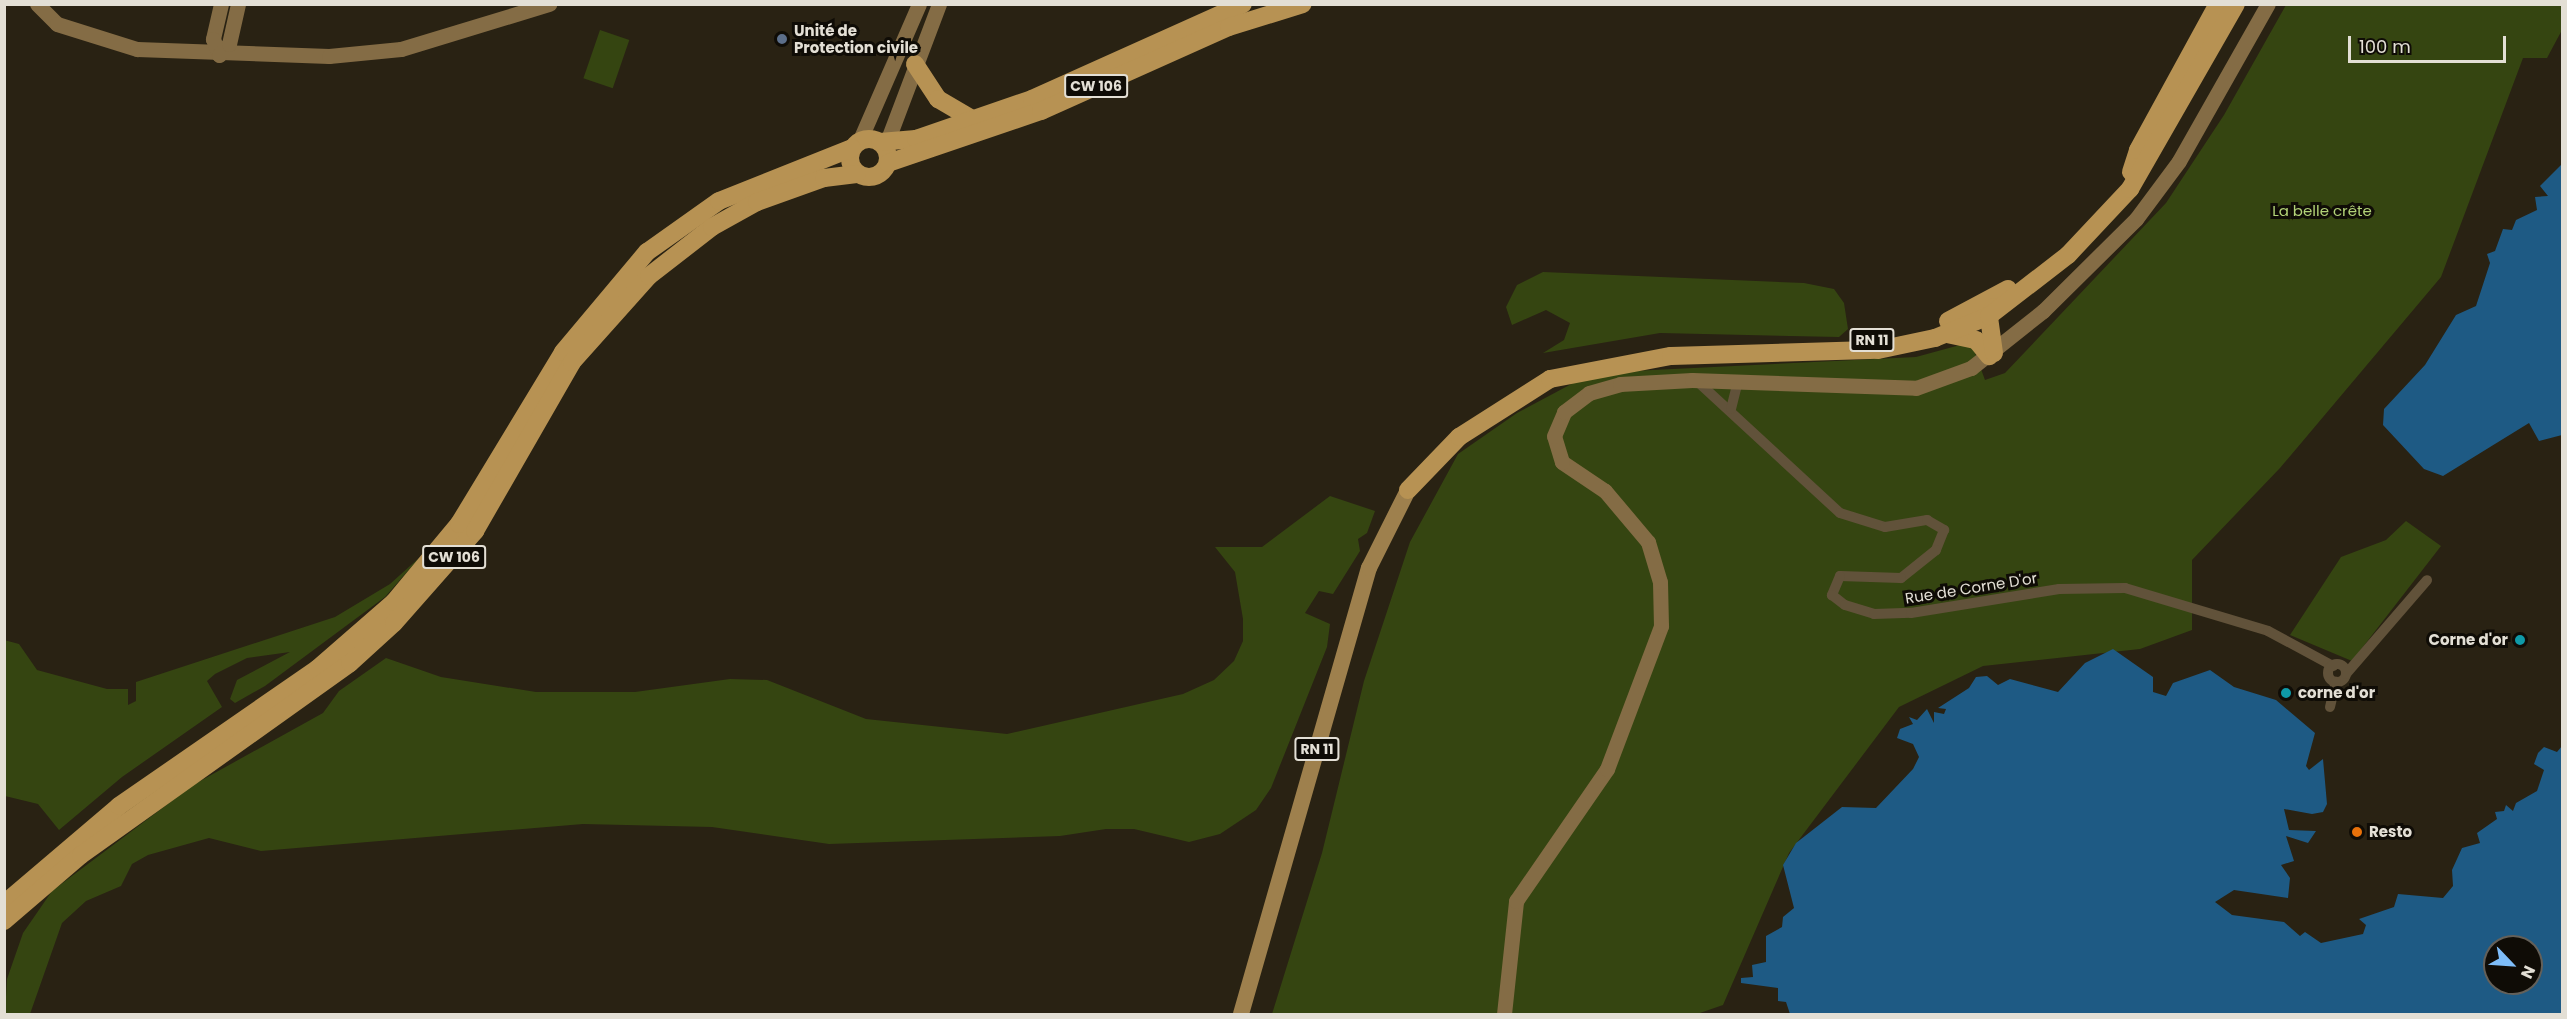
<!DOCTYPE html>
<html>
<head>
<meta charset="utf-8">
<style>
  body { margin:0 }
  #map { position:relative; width:2567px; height:1019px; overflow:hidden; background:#292213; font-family:Poppins,sans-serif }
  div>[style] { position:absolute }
  .green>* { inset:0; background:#354511; transform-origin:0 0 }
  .water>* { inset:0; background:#1e5a84 }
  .street>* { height:10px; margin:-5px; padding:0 5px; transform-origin:5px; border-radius:5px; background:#61523a }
  .street>.ring { margin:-5px; padding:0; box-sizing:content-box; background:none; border:10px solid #61523a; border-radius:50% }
  .secondary>* { height:15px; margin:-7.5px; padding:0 7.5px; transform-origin:7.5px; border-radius:7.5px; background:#846c45 }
  .primary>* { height:16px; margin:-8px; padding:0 8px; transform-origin:8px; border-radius:8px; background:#9e804d }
  .highway>* { height:18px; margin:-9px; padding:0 9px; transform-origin:9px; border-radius:9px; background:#b79253 }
  .highway>.ring { margin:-9px; padding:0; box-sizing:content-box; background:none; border:18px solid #b79253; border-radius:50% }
  .dots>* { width:16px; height:16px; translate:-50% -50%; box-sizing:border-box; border:3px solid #0f0c06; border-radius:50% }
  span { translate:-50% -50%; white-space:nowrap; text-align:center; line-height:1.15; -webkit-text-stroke:6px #0f0c06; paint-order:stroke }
  .shield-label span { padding:2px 4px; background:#0f0c06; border:2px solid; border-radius:4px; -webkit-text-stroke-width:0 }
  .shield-label { font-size:14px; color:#e3dfd5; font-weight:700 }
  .poi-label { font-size:15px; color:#e3dfd5; font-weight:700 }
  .left { translate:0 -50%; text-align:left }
  .right { translate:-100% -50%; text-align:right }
  .park-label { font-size:15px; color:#b3d378 }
  .street-label { font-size:15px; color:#e3dfd5 }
  .frame { position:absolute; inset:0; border:6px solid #e3dfd5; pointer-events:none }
  .north { position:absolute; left:2483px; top:935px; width:60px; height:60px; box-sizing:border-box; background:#0f0c06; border:2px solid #646059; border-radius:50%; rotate:115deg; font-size:16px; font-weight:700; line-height:24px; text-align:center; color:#e3dfd5 }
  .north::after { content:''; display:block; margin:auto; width:21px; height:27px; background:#7ebdf9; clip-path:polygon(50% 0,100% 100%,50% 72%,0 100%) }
  .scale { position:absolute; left:2348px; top:36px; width:158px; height:27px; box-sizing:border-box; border:3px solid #e3dfd5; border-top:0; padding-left:8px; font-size:18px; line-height:21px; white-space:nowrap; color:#e3dfd5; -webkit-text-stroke:4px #0f0c06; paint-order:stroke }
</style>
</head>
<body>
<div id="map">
  <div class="green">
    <div style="clip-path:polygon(2286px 5px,2562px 5px,2562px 30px,2547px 58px,2523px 58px,2441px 277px,2280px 468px,2192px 560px,2192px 630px,2140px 649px,1983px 666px,1899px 707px,1789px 853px,1723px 1005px,1697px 1014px,1272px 1014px,1322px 853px,1364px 681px,1410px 542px,1458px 454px,1517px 413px,1592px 373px,1916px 357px,1971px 342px,1985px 380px,2005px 373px,2166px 203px,2224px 115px)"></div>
    <div style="left:600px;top:30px;width:31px;height:51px;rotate:19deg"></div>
    <div style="clip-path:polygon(1543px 272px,1804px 283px,1834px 289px,1844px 303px,1848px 329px,1839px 337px,1660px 333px,1543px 353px,1564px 340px,1570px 323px,1546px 310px,1512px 325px,1506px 307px,1517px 285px)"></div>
    <div style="clip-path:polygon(1330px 496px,1375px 511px,1367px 533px,1358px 539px,1360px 551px,1333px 594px,1319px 591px,1305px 613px,1330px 624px,1327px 647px,1271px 788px,1256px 810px,1220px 834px,1189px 842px,1134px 829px,1106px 829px,1060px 836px,829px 844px,712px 827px,583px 824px,261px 851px,209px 838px,148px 855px,132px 864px,121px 886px,86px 901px,62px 923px,30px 1014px,5px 1014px,7px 979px,23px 933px,52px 891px,193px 785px,323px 713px,339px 691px,386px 658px,441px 677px,536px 692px,635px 692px,730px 679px,767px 680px,866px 719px,1007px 734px,1183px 694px,1214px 680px,1234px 661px,1243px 641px,1243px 619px,1235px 572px,1215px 547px,1262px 547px)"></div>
    <div style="clip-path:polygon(2406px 521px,2441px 546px,2352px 661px,2290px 635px,2341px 557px,2386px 540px)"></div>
    <div style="clip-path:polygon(420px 557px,385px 597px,265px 686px,235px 703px,230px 699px,237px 680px,290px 652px,247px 658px,215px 674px,207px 681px,222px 707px,122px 777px,59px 830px,38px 804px,5px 796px,4px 640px,19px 644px,37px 670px,107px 689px,128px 689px,128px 705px,136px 701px,136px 682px,335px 617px,390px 584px)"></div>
  </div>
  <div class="water">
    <div style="clip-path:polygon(2562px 164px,2562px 435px,2539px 441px,2529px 423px,2443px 476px,2424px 469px,2383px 425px,2384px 409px,2425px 365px,2456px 315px,2476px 306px,2490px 263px,2487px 254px,2495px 251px,2503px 229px,2512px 230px,2516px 220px,2537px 210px,2535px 197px,2548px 196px,2540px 186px)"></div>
    <div style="clip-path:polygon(evenodd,2113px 649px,2153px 677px,2153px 692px,2166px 696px,2173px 683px,2210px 670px,2234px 687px,2276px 700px,2315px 733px,2306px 766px,2309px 770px,2323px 759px,2327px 804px,2323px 812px,2312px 814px,2284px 809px,2289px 830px,2316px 831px,2308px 843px,2286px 836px,2294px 861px,2281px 865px,2290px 878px,2288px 898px,2234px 890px,2215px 902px,2232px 915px,2284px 922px,2300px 936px,2305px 932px,2321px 943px,2363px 934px,2366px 925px,2359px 919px,2394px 907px,2398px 894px,2443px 898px,2453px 886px,2452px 870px,2462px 848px,2480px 843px,2477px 833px,2497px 819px,2495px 812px,2504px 811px,2506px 805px,2513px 811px,2516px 803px,2537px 791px,2544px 770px,2534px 764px,2538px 753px,2544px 747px,2557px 752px,2562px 746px,2562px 1014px,1790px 1014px,1786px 1002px,1778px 1001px,1778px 988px,1741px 983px,1741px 978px,1753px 977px,1752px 965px,1766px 962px,1766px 936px,1782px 927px,1783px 917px,1794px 908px,1783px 865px,1796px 843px,1842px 807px,1876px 808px,1913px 769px,1919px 757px,1913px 744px,1897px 738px,1900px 729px,1913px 724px,1909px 717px,1917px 720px,1927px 709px,1934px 723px,1934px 712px,1944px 714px,1946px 709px,1938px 708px,1969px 688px,1976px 677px,1987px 676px,1998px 685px,2010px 679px,2058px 692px,2085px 663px,2113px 649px,2495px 947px,2531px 947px,2531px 983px,2495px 983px,2495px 947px)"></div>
  </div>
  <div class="street">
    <div style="left:1698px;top:382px;width:193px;rotate:42.7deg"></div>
    <div style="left:1840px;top:513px;width:47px;rotate:17.3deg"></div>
    <div style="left:1885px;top:527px;width:43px;rotate:-9.5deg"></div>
    <div style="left:1927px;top:520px;width:20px;rotate:30deg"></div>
    <div style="left:1944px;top:530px;width:22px;rotate:112deg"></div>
    <div style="left:1936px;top:550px;width:45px;rotate:141.3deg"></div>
    <div style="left:1901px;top:578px;width:61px;rotate:-178.1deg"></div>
    <div style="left:1840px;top:576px;width:21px;rotate:113deg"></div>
    <div style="left:1832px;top:595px;width:16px;rotate:38deg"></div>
    <div style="left:1845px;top:605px;width:30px;rotate:17deg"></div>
    <div style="left:1874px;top:614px;width:37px;rotate:-2deg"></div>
    <div style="left:1911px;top:613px;width:150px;rotate:-9.2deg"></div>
    <div style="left:2059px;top:589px;width:66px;rotate:-0.9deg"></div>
    <div style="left:2125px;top:588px;width:149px;rotate:16.7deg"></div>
    <div style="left:2268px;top:631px;width:74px;rotate:28.3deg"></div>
    <div style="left:1731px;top:409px;width:29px;rotate:-76deg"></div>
    <div class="ring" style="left:2328px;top:664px;width:8px;height:8px"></div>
    <div style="left:2346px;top:674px;width:124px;rotate:-49.2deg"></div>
    <div style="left:2330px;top:707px;width:26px;rotate:-77deg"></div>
  </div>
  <div class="secondary">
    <div style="left:37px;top:4px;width:28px;rotate:45deg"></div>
    <div style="left:57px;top:24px;width:84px;rotate:17.4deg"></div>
    <div style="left:137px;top:49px;width:192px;rotate:2.1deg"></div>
    <div style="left:329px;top:56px;width:72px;rotate:-5.6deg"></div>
    <div style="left:401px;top:49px;width:155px;rotate:-16.9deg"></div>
    <div style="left:221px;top:4px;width:36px;rotate:103deg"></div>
    <div style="left:213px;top:39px;width:17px;rotate:69deg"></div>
    <div style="left:219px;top:55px;width:15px;rotate:-48deg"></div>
    <div style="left:229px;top:44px;width:41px;rotate:-77.3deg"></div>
    <div style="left:859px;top:142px;width:150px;rotate:-66.5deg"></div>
    <div style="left:885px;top:147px;width:153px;rotate:-69.3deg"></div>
    <div style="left:1504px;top:1014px;width:114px;rotate:-83.9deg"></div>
    <div style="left:1516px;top:901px;width:160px;rotate:-55.4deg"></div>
    <div style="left:1607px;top:769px;width:153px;rotate:-69.3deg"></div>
    <div style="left:1661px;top:626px;width:44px;rotate:-91.3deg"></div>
    <div style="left:1660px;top:582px;width:42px;rotate:-106.7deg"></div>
    <div style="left:1648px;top:542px;width:67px;rotate:-130.1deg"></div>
    <div style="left:1605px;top:491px;width:52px;rotate:-146deg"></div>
    <div style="left:1562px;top:462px;width:27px;rotate:-107deg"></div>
    <div style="left:1554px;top:436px;width:26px;rotate:-67deg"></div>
    <div style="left:1564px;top:412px;width:31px;rotate:-37deg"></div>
    <div style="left:1589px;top:393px;width:32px;rotate:-16deg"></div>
    <div style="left:1620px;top:384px;width:72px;rotate:-3.2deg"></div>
    <div style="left:1692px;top:380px;width:224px;rotate:2deg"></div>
    <div style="left:1916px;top:388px;width:59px;rotate:-20deg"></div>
    <div style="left:1971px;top:368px;width:92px;rotate:-38.4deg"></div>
    <div style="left:2043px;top:311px;width:131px;rotate:-44.7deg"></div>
    <div style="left:2136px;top:219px;width:72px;rotate:-53.4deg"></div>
    <div style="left:2179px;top:161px;width:180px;rotate:-60.5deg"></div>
  </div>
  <div class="primary">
    <div style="left:1241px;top:1014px;width:464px;rotate:-74deg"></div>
    <div style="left:1369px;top:568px;width:87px;rotate:-63.4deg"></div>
  </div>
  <div class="highway">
    <div style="left:915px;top:64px;width:42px;rotate:56.7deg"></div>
    <div style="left:938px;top:99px;width:42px;rotate:30.3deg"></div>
    <div class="ring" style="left:850px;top:139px;width:20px;height:20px"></div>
    <div style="left:880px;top:142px;width:36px;rotate:-5deg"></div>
    <div style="left:916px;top:139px;width:123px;rotate:-19deg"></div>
    <div style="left:1032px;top:99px;width:231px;rotate:-24.2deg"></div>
    <div style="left:888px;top:163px;width:162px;rotate:-18.8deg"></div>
    <div style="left:1041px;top:111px;width:206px;rotate:-24.1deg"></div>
    <div style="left:1229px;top:27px;width:77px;rotate:-17.3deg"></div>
    <div style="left:2131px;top:172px;width:23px;rotate:-72deg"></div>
    <div style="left:2138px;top:150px;width:166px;rotate:-61.3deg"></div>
    <div style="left:1948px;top:321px;width:68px;rotate:-28.1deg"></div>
    <div style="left:1947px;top:334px;width:30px;rotate:12deg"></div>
    <div style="left:1976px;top:340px;width:21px;rotate:51deg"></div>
    <div style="left:1994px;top:353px;width:37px;rotate:-98deg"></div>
    <div style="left:1989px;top:316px;width:10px;rotate:-61deg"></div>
    <div style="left:1408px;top:490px;width:74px;rotate:-46.1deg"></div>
    <div style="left:1459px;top:437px;width:108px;rotate:-32.5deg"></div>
    <div style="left:1550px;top:379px;width:123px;rotate:-10.8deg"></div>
    <div style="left:1671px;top:356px;width:207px;rotate:-1.7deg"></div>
    <div style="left:1878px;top:350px;width:58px;rotate:-11.9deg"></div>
    <div style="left:1935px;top:338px;width:58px;rotate:-22.2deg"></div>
    <div style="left:1989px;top:316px;width:100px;rotate:-37.7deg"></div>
    <div style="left:2068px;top:255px;width:91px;rotate:-46.8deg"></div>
    <div style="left:2130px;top:189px;width:213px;rotate:-60.2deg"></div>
    <div style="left:4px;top:904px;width:151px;rotate:-40.4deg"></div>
    <div style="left:119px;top:806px;width:241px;rotate:-34.7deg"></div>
    <div style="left:317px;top:669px;width:102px;rotate:-41deg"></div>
    <div style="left:394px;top:602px;width:102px;rotate:-50.2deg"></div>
    <div style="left:459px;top:524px;width:201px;rotate:-58.8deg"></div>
    <div style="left:563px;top:352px;width:131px;rotate:-50deg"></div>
    <div style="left:647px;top:252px;width:88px;rotate:-35.3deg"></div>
    <div style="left:719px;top:201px;width:143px;rotate:-21.7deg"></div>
    <div style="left:4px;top:921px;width:101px;rotate:-40.6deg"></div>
    <div style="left:81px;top:855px;width:330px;rotate:-35.5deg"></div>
    <div style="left:350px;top:663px;width:59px;rotate:-42.3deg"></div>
    <div style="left:394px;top:623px;width:123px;rotate:-48.6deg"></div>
    <div style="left:475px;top:531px;width:195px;rotate:-60.1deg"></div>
    <div style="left:572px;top:362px;width:115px;rotate:-48.2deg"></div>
    <div style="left:649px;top:276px;width:80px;rotate:-37.9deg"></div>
    <div style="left:712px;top:227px;width:51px;rotate:-29.1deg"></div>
    <div style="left:757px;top:202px;width:71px;rotate:-19.7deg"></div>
    <div style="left:824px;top:178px;width:33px;rotate:-7deg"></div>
  </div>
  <div class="dots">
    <div style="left:782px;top:39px;background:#5c6f8a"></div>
    <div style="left:2520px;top:640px;background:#0f9aa8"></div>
    <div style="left:2286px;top:693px;background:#0f9aa8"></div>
    <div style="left:2357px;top:832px;background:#e8710a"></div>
  </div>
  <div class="shield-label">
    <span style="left:1096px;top:86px">CW 106</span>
    <span style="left:1872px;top:340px">RN 11</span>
    <span style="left:454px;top:557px">CW 106</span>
    <span style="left:1317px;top:749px">RN 11</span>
  </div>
  <div class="poi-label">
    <span class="left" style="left:794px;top:39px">Unité de<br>Protection civile</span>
    <span class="right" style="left:2508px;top:640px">Corne d'or</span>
    <span class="left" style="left:2298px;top:693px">corne d'or</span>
    <span class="left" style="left:2369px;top:832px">Resto</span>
  </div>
  <div class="park-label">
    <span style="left:2322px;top:211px">La belle crête</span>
  </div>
  <div class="street-label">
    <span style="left:1971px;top:588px;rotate:-9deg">Rue de Corne D'or</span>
  </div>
  <div class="frame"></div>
  <div class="north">N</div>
  <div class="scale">100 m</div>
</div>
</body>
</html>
